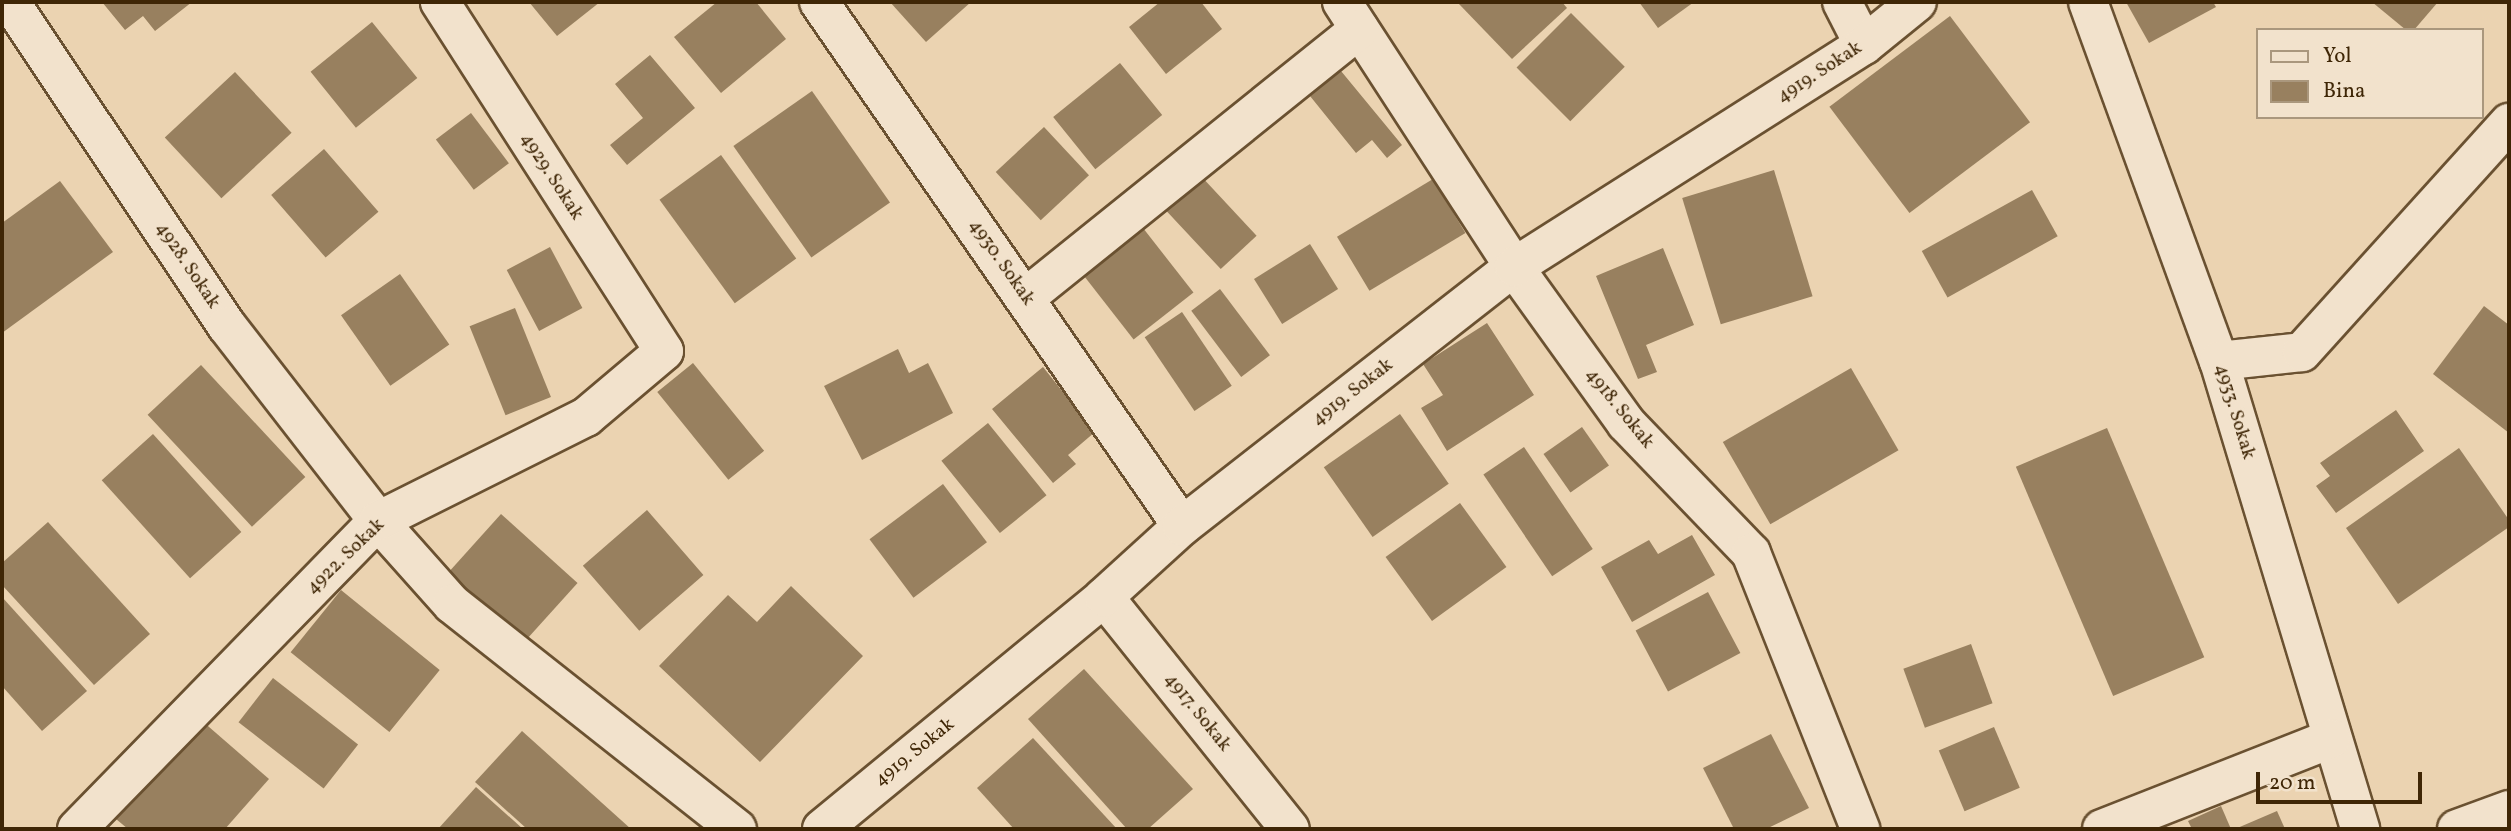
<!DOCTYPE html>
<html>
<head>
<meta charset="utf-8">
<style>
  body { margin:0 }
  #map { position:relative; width:2511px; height:831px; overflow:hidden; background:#ebd3b1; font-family:Vollkorn,serif }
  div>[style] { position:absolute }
  .building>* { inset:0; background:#98805f; transform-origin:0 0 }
  .roads { filter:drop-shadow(2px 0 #6a5131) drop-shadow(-2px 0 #6a5131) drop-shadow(0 2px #6a5131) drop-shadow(0 -2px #6a5131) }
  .minor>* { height:38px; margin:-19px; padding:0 19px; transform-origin:19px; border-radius:19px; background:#f2e2cc }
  span { translate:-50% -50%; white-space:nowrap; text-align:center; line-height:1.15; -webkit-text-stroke:5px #f2e2cc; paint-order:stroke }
  .street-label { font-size:19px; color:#3f2606 }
  .frame { position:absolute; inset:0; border:4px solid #3f2606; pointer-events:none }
  .legend { position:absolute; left:2256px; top:28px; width:228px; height:91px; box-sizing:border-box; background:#f2e2cc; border:2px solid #aa977d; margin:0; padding:9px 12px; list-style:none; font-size:21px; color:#3f2606 }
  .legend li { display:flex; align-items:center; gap:14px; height:35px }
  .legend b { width:35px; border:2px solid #aa977d }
  .scale { position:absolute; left:2256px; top:772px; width:166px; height:32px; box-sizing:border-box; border:4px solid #3f2606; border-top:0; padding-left:9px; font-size:21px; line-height:24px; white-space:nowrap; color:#3f2606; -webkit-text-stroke:5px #f2e2cc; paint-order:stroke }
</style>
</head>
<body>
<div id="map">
  <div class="building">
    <div style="clip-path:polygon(102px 2px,192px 2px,155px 31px,143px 16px,125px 30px)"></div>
    <div style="clip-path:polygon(529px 2px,600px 2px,557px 36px)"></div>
    <div style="clip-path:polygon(717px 2px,756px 2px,786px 39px,721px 93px,674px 37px)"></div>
    <div style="clip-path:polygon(890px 2px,971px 2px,926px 42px)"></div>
    <div style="clip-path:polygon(1160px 2px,1201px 2px,1222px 29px,1166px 74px,1129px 27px)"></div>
    <div style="clip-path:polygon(1462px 2px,1562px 2px,1567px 8px,1512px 59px,1459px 4px)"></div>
    <div style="clip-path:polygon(1639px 2px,1694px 2px,1658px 28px)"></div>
    <div style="clip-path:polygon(2126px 2px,2213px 2px,2216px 7px,2149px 43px)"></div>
    <div style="clip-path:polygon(2372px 2px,2438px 2px,2414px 30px,2406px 30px)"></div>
    <div style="left:1571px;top:13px;width:76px;height:77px;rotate:45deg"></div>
    <div style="left:1950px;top:16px;width:133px;height:151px;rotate:53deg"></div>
    <div style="left:372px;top:22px;width:72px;height:79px;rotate:51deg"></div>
    <div style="clip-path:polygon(650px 55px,695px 108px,627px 165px,610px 145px,643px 118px,615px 84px)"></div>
    <div style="left:1120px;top:63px;width:67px;height:86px;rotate:51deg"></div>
    <div style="clip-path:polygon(1341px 71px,1402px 145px,1387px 158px,1372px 140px,1356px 153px,1310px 96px)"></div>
    <div style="left:235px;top:72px;width:83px;height:96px;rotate:47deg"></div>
    <div style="left:812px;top:91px;width:136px;height:96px;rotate:55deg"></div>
    <div style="left:471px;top:113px;width:63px;height:44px;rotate:53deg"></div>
    <div style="left:1044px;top:127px;width:66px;height:66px;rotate:47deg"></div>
    <div style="left:324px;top:149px;width:83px;height:70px;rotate:49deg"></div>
    <div style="left:721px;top:155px;width:128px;height:76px;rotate:54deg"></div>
    <div style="left:1774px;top:170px;width:132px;height:96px;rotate:73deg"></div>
    <div style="left:1200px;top:175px;width:83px;height:49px;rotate:47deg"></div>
    <div style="left:1433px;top:179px;width:63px;height:112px;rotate:59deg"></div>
    <div style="clip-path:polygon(60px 181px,113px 252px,2px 333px,2px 223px)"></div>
    <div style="left:2032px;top:190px;width:53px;height:126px;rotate:61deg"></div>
    <div style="left:1143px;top:228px;width:82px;height:76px;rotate:52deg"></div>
    <div style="left:1310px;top:244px;width:53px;height:66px;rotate:58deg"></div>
    <div style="left:550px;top:247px;width:69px;height:49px;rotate:62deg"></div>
    <div style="clip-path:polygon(1663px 248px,1694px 325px,1646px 345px,1657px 372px,1638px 379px,1596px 276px)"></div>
    <div style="left:400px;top:274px;width:86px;height:72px;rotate:55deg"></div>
    <div style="left:1220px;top:289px;width:83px;height:36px;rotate:53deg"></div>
    <div style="clip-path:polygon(2484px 306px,2509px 325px,2509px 433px,2433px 374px)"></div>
    <div style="left:515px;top:308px;width:96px;height:49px;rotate:68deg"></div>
    <div style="left:1182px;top:312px;width:89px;height:45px;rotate:56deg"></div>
    <div style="clip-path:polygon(1487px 323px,1534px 395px,1447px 451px,1421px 408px,1443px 395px,1423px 364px)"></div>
    <div style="clip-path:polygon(898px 349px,909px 373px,928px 363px,953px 413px,862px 460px,824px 386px)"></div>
    <div style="left:693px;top:363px;width:113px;height:46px;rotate:51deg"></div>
    <div style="left:201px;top:365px;width:153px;height:73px;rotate:47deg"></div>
    <div style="clip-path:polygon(1043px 367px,1095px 432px,1068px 455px,1076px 464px,1053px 483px,992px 409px)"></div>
    <div style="left:1851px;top:368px;width:95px;height:148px;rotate:60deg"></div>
    <div style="clip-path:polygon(2396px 410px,2424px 451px,2336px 513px,2316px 486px,2330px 476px,2320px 463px)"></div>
    <div style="left:1400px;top:414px;width:85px;height:93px;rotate:55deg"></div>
    <div style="left:988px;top:423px;width:93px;height:60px;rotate:51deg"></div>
    <div style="left:1582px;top:427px;width:47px;height:47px;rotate:55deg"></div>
    <div style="left:2107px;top:428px;width:249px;height:99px;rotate:67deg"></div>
    <div style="left:153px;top:434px;width:132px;height:69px;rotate:48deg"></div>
    <div style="left:1524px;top:447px;width:123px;height:49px;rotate:56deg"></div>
    <div style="clip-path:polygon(2459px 448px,2509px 520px,2509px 527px,2398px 604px,2346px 528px)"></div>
    <div style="left:943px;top:484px;width:73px;height:92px;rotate:53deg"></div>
    <div style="left:1460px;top:503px;width:79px;height:92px;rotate:54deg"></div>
    <div style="left:647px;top:510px;width:86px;height:85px;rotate:49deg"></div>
    <div style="left:501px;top:514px;width:103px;height:85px;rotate:42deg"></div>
    <div style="clip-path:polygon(48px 522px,150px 634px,94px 685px,2px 585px,2px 563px)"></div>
    <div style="clip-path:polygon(1692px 535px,1715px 575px,1632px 622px,1601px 567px,1649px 540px,1658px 554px)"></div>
    <div style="clip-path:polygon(791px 586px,863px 656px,760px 762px,659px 666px,728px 595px,757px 622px)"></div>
    <div style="left:341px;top:590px;width:127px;height:80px;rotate:39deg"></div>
    <div style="left:1708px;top:592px;width:69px;height:82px;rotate:62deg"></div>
    <div style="clip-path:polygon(2px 597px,87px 691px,42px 731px,2px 686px)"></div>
    <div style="left:1971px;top:644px;width:63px;height:72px;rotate:70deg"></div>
    <div style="clip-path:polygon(1084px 669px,1193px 789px,1148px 829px,1127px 829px,1028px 719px)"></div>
    <div style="left:273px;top:678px;width:108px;height:56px;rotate:38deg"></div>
    <div style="clip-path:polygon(201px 720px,269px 779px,225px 829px,128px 829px,116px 819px)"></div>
    <div style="left:1994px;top:727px;width:66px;height:60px;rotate:67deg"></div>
    <div style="clip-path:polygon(522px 731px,631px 829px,527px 829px,475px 782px)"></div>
    <div style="clip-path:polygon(1771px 734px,1809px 808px,1766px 829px,1734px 829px,1703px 768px)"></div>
    <div style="clip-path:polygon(1033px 738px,1117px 829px,1014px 829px,977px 788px)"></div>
    <div style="clip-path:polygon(476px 787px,523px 829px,438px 829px)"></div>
    <div style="clip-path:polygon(2221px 806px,2231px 829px,2192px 829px,2188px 821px)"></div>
    <div style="clip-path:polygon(2277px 811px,2285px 829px,2235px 829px)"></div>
  </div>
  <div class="roads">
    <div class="minor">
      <div style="left:10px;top:2px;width:390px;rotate:56.2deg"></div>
      <div style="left:227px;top:326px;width:247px;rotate:52.2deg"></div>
      <div style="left:378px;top:521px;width:111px;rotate:48.3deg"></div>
      <div style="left:452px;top:604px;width:363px;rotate:38.3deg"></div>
      <div style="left:819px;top:2px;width:637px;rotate:55.29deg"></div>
      <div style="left:1342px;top:2px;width:316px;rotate:57deg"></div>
      <div style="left:1514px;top:267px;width:192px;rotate:54.3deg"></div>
      <div style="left:1626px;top:423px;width:180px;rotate:46.1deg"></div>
      <div style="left:1751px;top:553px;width:297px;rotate:68.4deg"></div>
      <div style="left:1842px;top:2px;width:48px;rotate:62.9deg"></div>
      <div style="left:2088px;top:2px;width:382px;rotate:70deg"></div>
      <div style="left:2219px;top:361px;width:489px;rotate:73.2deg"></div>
      <div style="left:1025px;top:298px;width:429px;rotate:-38.8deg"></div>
      <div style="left:2219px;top:361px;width:83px;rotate:-6.2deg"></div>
      <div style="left:2302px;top:352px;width:309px;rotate:-47.9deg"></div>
      <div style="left:1104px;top:597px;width:297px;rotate:51.3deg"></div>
      <div style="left:77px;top:829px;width:431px;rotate:-45.7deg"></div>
      <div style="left:378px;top:521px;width:233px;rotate:-26.6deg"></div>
      <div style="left:586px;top:417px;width:102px;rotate:-40.2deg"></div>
      <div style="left:664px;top:351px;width:415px;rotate:-122.7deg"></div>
      <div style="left:822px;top:829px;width:365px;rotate:-39.4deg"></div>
      <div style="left:1104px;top:597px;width:105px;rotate:-42.3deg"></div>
      <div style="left:1182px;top:526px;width:421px;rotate:-38deg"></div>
      <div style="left:1514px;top:267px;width:414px;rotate:-32.4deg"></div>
      <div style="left:1864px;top:45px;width:68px;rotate:-39.1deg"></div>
      <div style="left:2102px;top:829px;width:246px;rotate:-21.5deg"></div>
      <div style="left:2457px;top:829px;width:55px;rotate:-20.1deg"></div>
    </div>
  </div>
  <div class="street-label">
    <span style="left:1820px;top:73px;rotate:-33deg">4919. Sokak</span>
    <span style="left:551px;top:177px;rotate:57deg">4929. Sokak</span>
    <span style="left:1001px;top:263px;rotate:55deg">4930. Sokak</span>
    <span style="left:187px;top:266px;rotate:56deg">4928. Sokak</span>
    <span style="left:1353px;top:393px;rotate:-38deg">4919. Sokak</span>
    <span style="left:1619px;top:409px;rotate:51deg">4918. Sokak</span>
    <span style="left:2234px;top:412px;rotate:73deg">4933. Sokak</span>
    <span style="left:346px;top:557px;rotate:-44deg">4922. Sokak</span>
    <span style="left:1197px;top:713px;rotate:51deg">4917. Sokak</span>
    <span style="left:915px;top:753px;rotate:-39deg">4919. Sokak</span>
  </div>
  <div class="frame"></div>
  <ul class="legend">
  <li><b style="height:9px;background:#f2e2cc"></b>Yol</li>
  <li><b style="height:19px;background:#98805f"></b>Bina</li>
  </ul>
  <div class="scale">20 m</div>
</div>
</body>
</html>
